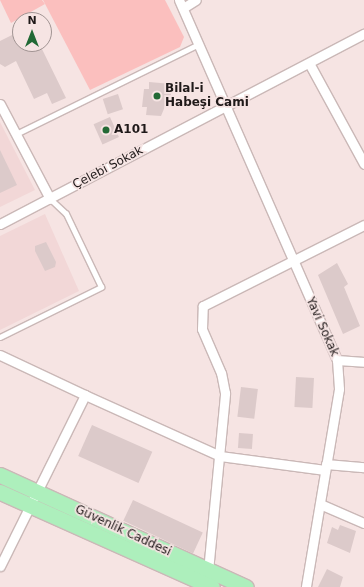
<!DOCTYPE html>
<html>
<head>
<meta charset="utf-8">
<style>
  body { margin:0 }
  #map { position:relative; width:364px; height:587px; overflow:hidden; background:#f6e4e3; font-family:"DejaVu Sans",sans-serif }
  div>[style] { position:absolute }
  .built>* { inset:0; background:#f2d7d7 }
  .green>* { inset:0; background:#fbbfbe }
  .building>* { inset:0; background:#dccaca; transform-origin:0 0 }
  .roads { filter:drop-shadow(1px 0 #cab8b7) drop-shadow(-1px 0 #cab8b7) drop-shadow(0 1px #cab8b7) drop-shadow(0 -1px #cab8b7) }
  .lane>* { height:4.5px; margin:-2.25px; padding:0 2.25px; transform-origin:2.25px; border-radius:2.25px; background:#fff }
  .street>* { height:9px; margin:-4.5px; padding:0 4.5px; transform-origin:4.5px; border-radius:4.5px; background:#fff }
  .primary>* { height:15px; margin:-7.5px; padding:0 7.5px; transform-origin:7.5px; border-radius:7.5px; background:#adefbc }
  .dots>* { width:11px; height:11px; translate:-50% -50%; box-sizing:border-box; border:2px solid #f6e4e3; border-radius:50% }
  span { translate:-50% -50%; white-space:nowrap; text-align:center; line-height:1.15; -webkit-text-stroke:3.5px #f6e4e3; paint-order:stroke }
  .poi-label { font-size:12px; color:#1f1919; font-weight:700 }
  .left { translate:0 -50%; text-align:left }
  .street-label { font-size:12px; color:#1f1919 }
  .north { position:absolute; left:12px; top:12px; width:40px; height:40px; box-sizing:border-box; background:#f6e4e3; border:1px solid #a09392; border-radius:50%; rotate:0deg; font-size:11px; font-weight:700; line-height:16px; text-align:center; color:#1f1919 }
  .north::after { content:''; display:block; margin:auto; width:14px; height:18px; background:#226935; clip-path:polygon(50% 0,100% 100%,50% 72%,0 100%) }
</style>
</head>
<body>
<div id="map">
  <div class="built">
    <div style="clip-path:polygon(0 122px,35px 190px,0 207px)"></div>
    <div style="clip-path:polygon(45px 214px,79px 291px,0 330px,0 236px)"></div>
  </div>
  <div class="green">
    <div style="clip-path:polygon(0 0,42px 0,45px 4px,11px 23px)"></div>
    <div style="clip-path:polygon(43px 0,165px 0,184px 37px,180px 47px,90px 90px)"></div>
  </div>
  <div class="building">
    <div style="clip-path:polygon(20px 31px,20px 44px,30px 44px,32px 48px,40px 45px,66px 98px,52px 104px,47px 93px,34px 99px,16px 61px,5px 67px,0 64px,0 41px)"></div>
    <div style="clip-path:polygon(149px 82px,172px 84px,170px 104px,166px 104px,161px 116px,146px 115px,147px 107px,142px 107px,144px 89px,149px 89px)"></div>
    <div style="left:118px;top:94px;width:16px;height:16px;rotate:72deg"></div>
    <div style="left:110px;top:117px;width:22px;height:18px;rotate:66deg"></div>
    <div style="clip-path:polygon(0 150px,17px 185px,0 193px)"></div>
    <div style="clip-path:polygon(46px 242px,56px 262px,55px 267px,45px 271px,35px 251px,35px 246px)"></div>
    <div style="clip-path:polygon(337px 263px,348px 284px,344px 287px,360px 326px,343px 334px,318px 275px)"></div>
    <div style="left:296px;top:377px;width:18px;height:30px;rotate:3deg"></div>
    <div style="left:241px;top:387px;width:17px;height:30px;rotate:7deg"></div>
    <div style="left:92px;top:425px;width:66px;height:34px;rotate:24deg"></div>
    <div style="left:239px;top:433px;width:14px;height:15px;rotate:4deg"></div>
    <div style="left:133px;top:500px;width:77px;height:23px;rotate:25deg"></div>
    <div style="clip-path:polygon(340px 525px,356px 531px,350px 553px,327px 543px,332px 527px,338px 530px)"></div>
    <div style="clip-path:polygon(327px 569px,343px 577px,340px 587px,318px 587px)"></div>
  </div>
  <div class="roads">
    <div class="lane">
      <div style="left:16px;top:134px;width:204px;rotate:-26.2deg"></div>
      <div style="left:0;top:337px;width:113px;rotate:-26.3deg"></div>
      <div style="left:101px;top:287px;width:81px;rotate:-115.6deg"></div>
      <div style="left:66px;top:214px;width:22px;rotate:-137deg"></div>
    </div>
    <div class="street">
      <div style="left:179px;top:0;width:393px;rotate:66.3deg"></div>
      <div style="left:337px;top:360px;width:29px;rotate:86deg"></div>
      <div style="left:339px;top:389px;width:201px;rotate:99.5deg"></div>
      <div style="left:183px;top:8px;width:15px;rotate:-32deg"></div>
      <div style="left:309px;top:63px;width:115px;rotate:61.4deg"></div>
      <div style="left:0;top:104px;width:107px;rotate:62.2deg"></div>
      <div style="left:0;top:224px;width:411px;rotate:-27.6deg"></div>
      <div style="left:0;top:355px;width:94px;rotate:25.2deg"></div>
      <div style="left:85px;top:395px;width:191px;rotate:116.4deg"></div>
      <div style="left:337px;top:360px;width:27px;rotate:4deg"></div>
      <div style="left:85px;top:395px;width:148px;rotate:24.3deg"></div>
      <div style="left:220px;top:456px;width:106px;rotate:7.6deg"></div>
      <div style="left:326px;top:464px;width:38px;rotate:5deg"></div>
      <div style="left:320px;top:504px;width:48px;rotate:23.4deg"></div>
      <div style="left:208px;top:571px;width:179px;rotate:-84.5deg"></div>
      <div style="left:225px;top:393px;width:20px;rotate:-101deg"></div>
      <div style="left:221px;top:373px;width:48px;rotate:-113.4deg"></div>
      <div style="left:202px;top:329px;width:23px;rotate:-88deg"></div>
      <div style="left:203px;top:306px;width:180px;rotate:-26.7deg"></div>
    </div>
    <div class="primary">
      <div style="left:0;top:475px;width:270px;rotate:24.5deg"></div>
      <div style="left:0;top:492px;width:232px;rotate:24.1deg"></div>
    </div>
  </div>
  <div class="dots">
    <div style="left:157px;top:96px;background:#226935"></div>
    <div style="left:106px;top:130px;background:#226935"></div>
  </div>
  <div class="poi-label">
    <span class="left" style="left:165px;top:96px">Bilal-i<br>Habeşi Cami</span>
    <span class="left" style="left:114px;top:130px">A101</span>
  </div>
  <div class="street-label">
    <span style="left:108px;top:168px;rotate:-28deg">Çelebi Sokak</span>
    <span style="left:322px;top:327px;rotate:66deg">Yavi Sokak</span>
    <span style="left:123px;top:531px;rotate:25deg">Güvenlik Caddesi</span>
  </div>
  <div class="north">N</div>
</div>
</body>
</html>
